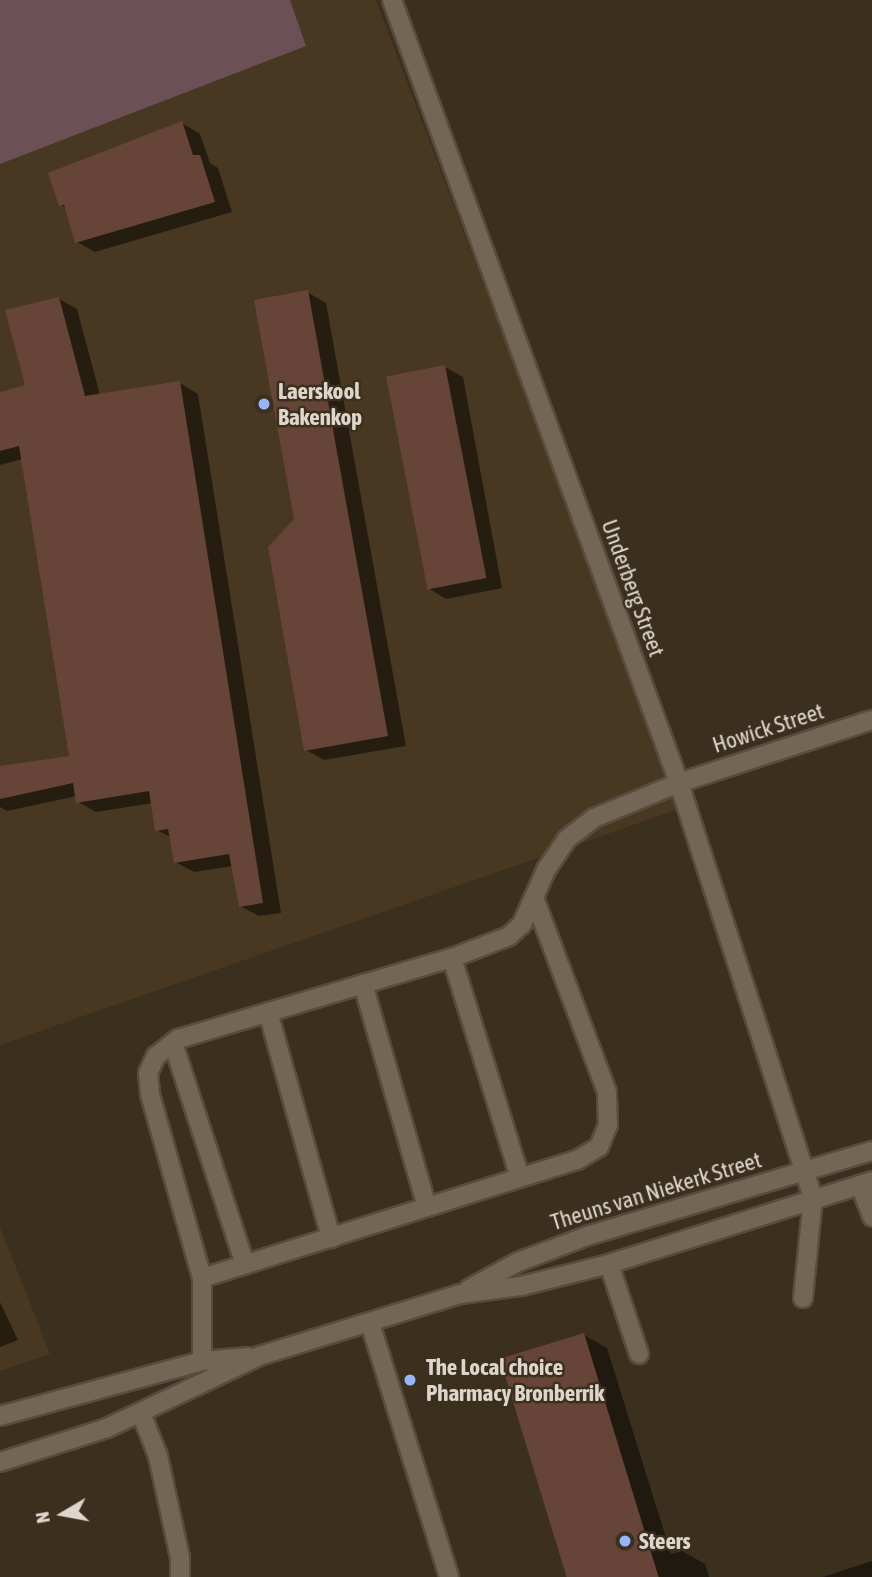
<!DOCTYPE html>
<html>
<head>
<meta charset="utf-8">
<style>
  body { margin:0 }
  #map { position:relative; width:872px; height:1577px; overflow:hidden; background:#3b2f1e; font-family:"Asap Condensed",sans-serif }
  div>[style] { position:absolute }
  .built>* { inset:0; background:#483821 }
  .green>* { inset:0; background:#6b5055 }
  .shadow>* { inset:0; background:#0007 }
  .building>* { inset:0; background:#664438; transform-origin:0 0 }
  .roads { filter:drop-shadow(2px 0 #574c3e) drop-shadow(-2px 0 #574c3e) drop-shadow(0 2px #574c3e) drop-shadow(0 -2px #574c3e) }
  .lane>* { height:18px; margin:-9px; padding:0 9px; transform-origin:9px; border-radius:9px; background:#736654 }
  .street>* { height:18px; margin:-9px; padding:0 9px; transform-origin:9px; border-radius:9px; background:#736654 }
  .secondary>* { height:18px; margin:-9px; padding:0 9px; transform-origin:9px; border-radius:9px; background:#736654 }
  .dots>* { width:19px; height:19px; translate:-50% -50%; box-sizing:border-box; border:4px solid #3b2f1e; border-radius:50% }
  span { translate:-50% -50%; white-space:nowrap; text-align:center; line-height:1.15; -webkit-text-stroke:5px #3b2f1e; paint-order:stroke }
  .poi-label { font-size:23px; color:#ded6cc; font-weight:700 }
  .left { translate:0 -50%; text-align:left }
  .street-label { font-size:23px; color:#ded6cc }
  .north { position:absolute; left:28px; top:1479px; width:70px; height:70px; -webkit-text-stroke:5px #3b2f1e; paint-order:stroke; rotate:260deg; font-size:19px; font-weight:700; line-height:28px; text-align:center; color:#ded6cc }
  .north::after { content:''; display:block; margin:auto; width:24px; height:32px; background:#ded6cc; clip-path:polygon(50% 0,100% 100%,50% 72%,0 100%) }
</style>
</head>
<body>
<div id="map">
  <div class="built">
    <div style="clip-path:polygon(0 0,376px 0,682px 808px,0 1045px)"></div>
    <div style="clip-path:polygon(0 1227px,50px 1354px,0 1371px)"></div>
  </div>
  <div class="green">
    <div style="clip-path:polygon(0 0,290px 0,306px 46px,0 164px)"></div>
  </div>
  <div class="shadow">
    <div style="clip-path:polygon(182px 123px,200px 134px,210px 163px,218px 168px,232px 212px,95px 252px,77px 242px,66px 208px,60px 205px)"></div>
    <div style="clip-path:polygon(307px 292px,326px 303px,406px 746px,324px 760px,306px 750px,296px 520px)"></div>
    <div style="clip-path:polygon(59px 299px,77px 309px,100px 395px,180px 383px,198px 394px,281px 913px,259px 916px,240px 906px,233px 866px,194px 872px,175px 862px,172px 838px,157px 830px,153px 803px,96px 812px,78px 802px,77px 796px,7px 811px,0 807px,0 768px,71px 758px,23px 459px,0 465px,0 394px,27px 387px)"></div>
    <div style="clip-path:polygon(445px 367px,463px 377px,502px 588px,446px 599px,428px 588px)"></div>
    <div style="clip-path:polygon(0 1302px,18px 1340px,0 1347px)"></div>
    <div style="clip-path:polygon(584px 1335px,607px 1348px,671px 1554px,682px 1551px,705px 1564px,709px 1577px,568px 1577px)"></div>
    <div style="clip-path:polygon(872px 1561px,872px 1577px,823px 1577px)"></div>
  </div>
  <div class="building">
    <div style="clip-path:polygon(182px 121px,193px 155px,200px 155px,215px 202px,75px 243px,64px 205px,59px 206px,48px 173px)"></div>
    <div style="clip-path:polygon(308px 290px,388px 736px,304px 751px,268px 547px,294px 519px,254px 300px)"></div>
    <div style="clip-path:polygon(59px 297px,85px 396px,180px 381px,263px 903px,239px 907px,229px 854px,174px 863px,168px 829px,155px 831px,149px 791px,76px 803px,73px 783px,0 799px,0 766px,69px 756px,19px 446px,0 451px,0 392px,25px 385px,5px 310px)"></div>
    <div style="left:445px;top:365px;width:217px;height:60px;rotate:79deg"></div>
    <div style="left:584px;top:1333px;width:256px;height:88px;rotate:73deg"></div>
  </div>
  <div class="roads">
    <div class="lane">
      <div style="left:452px;top:958px;width:230px;rotate:72.8deg"></div>
      <div style="left:363px;top:984px;width:232px;rotate:74deg"></div>
      <div style="left:268px;top:1012px;width:235px;rotate:74.4deg"></div>
      <div style="left:173px;top:1043px;width:233px;rotate:72deg"></div>
      <div style="left:860px;top:1185px;width:34px;rotate:69deg"></div>
      <div style="left:609px;top:1264px;width:95px;rotate:71.6deg"></div>
      <div style="left:202px;top:1278px;width:393px;rotate:-17.5deg"></div>
      <div style="left:577px;top:1160px;width:26px;rotate:-31deg"></div>
      <div style="left:599px;top:1147px;width:24px;rotate:-68deg"></div>
      <div style="left:608px;top:1125px;width:33px;rotate:-92deg"></div>
      <div style="left:607px;top:1092px;width:205px;rotate:-110.6deg"></div>
      <div style="left:803px;top:1298px;width:100px;rotate:-84.3deg"></div>
      <div style="left:370px;top:1323px;width:266px;rotate:72.7deg"></div>
      <div style="left:202px;top:1361px;width:83px;rotate:-90deg"></div>
      <div style="left:202px;top:1278px;width:191px;rotate:-105.8deg"></div>
      <div style="left:150px;top:1094px;width:21px;rotate:-95deg"></div>
      <div style="left:148px;top:1073px;width:19px;rotate:-65deg"></div>
      <div style="left:156px;top:1056px;width:28px;rotate:-38deg"></div>
      <div style="left:178px;top:1039px;width:286px;rotate:-16.5deg"></div>
      <div style="left:452px;top:958px;width:61px;rotate:-21.1deg"></div>
      <div style="left:509px;top:936px;width:18px;rotate:-43deg"></div>
      <div style="left:522px;top:924px;width:59px;rotate:-66deg"></div>
      <div style="left:546px;top:870px;width:37px;rotate:-56deg"></div>
      <div style="left:567px;top:839px;width:34px;rotate:-38deg"></div>
      <div style="left:594px;top:818px;width:92px;rotate:-22.4deg"></div>
      <div style="left:141px;top:1413px;width:46px;rotate:68.4deg"></div>
      <div style="left:158px;top:1456px;width:104px;rotate:77.8deg"></div>
      <div style="left:180px;top:1558px;width:19px;rotate:90deg"></div>
    </div>
    <div class="street">
      <div style="left:392px;top:0;width:834px;rotate:69.87deg"></div>
      <div style="left:679px;top:783px;width:436px;rotate:72.1deg"></div>
      <div style="left:679px;top:783px;width:203px;rotate:-18.1deg"></div>
    </div>
    <div class="secondary">
      <div style="left:469px;top:1289px;width:56px;rotate:-28.9deg"></div>
      <div style="left:518px;top:1262px;width:77px;rotate:-20.6deg"></div>
      <div style="left:590px;top:1235px;width:294px;rotate:-16.6deg"></div>
      <div style="left:0;top:1416px;width:209px;rotate:-15.2deg"></div>
      <div style="left:202px;top:1361px;width:47px;rotate:-4.9deg"></div>
      <div style="left:0;top:1462px;width:112px;rotate:-17.6deg"></div>
      <div style="left:107px;top:1428px;width:168px;rotate:-25.3deg"></div>
      <div style="left:259px;top:1356px;width:211px;rotate:-17.1deg"></div>
      <div style="left:461px;top:1294px;width:61px;rotate:-7.6deg"></div>
      <div style="left:521px;top:1286px;width:91px;rotate:-14deg"></div>
      <div style="left:609px;top:1264px;width:276px;rotate:-17.5deg"></div>
    </div>
  </div>
  <div class="dots">
    <div style="left:264px;top:404px;background:#95b6fd"></div>
    <div style="left:410px;top:1380px;background:#95b6fd"></div>
    <div style="left:625px;top:1541px;background:#95b6fd"></div>
  </div>
  <div class="poi-label">
    <span class="left" style="left:278px;top:404px">Laerskool<br>Bakenkop</span>
    <span class="left" style="left:426px;top:1380px">The Local choice<br>Pharmacy Bronberrik</span>
    <span class="left" style="left:639px;top:1541px">Steers</span>
  </div>
  <div class="street-label">
    <span style="left:633px;top:588px;rotate:70deg">Underberg Street</span>
    <span style="left:768px;top:728px;rotate:-18deg">Howick Street</span>
    <span style="left:656px;top:1191px;rotate:-17deg">Theuns van Niekerk Street</span>
  </div>
  <div class="north">N</div>
</div>
</body>
</html>
